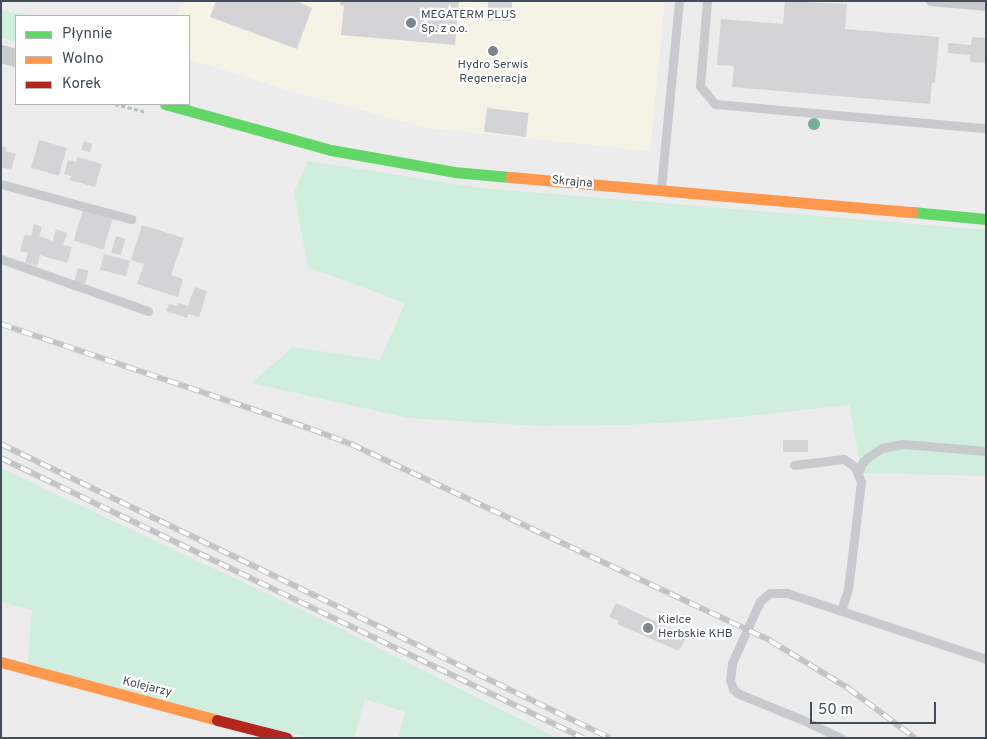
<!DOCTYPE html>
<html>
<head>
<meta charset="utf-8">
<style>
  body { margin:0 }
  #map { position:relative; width:987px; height:739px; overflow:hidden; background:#edecec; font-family:Overpass,sans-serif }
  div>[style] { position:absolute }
  .commercial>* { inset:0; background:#f5f2e6 }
  .green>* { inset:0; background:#cfeede }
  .building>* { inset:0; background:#d4d4d7; transform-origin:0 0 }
  .path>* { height:3px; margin-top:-1.5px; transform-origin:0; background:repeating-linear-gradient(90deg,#b4c2bf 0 4px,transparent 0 6.5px) }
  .lane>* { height:9px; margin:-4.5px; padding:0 4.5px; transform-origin:4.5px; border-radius:4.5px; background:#c8cacd }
  .street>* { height:18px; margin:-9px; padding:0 9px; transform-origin:9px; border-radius:9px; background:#c8cacd }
  .fast>* { height:11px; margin:-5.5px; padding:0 5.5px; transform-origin:5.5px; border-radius:5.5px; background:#63d668 }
  .slow>* { height:11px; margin:-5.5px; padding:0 5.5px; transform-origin:5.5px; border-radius:5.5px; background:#ff974d }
  .jam>* { height:11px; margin:-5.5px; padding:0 5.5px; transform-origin:5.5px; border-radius:5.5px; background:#b3261e }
  .rail>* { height:5.5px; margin-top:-2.75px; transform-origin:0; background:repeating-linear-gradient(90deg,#fff 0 11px,#c2c3c6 0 22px); box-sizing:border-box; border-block:1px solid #c2c3c6 }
  .trees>* { width:12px; height:12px; margin:-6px; border-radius:50%; background:#76ad97 }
  .dots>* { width:14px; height:14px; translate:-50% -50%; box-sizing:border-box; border:2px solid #fff; border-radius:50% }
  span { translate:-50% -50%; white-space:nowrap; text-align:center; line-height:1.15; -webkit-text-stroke:4.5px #fff; paint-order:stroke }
  .poi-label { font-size:12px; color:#434c59 }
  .left { translate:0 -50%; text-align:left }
  .street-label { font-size:12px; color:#434c59 }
  .frame { position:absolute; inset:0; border:2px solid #434c59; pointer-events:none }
  .legend { position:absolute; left:15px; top:15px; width:175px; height:90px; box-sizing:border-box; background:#fff; border:1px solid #b4b7bd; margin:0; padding:6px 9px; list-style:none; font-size:15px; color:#434c59 }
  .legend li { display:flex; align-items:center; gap:10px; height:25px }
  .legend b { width:25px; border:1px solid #b4b7bd }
  .scale { position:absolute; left:810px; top:702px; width:126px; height:22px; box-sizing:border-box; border:2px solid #434c59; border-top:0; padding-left:6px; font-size:15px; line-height:18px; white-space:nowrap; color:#434c59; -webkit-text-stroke:4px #fff; paint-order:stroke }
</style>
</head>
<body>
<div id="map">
  <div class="commercial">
    <div style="clip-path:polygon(182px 1px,665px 1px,650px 151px,428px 128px,283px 89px,189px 59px,189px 16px,176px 16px)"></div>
  </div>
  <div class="green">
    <div style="clip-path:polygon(1px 10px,33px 16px,16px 16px,16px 42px,1px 37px)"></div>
    <div style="clip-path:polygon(308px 161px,481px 188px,986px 230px,986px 476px,862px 473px,849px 405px,710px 420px,626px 425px,541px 426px,408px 418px,251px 383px,293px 347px,380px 360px,405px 303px,308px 267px,294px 192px)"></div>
    <div style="clip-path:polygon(1px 468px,329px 623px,557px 738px,398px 738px,405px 712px,365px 699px,354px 738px,310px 738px,100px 686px,28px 663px,32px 610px,1px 602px)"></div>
  </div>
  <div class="building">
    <div style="clip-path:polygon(216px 1px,296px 1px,312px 8px,297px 49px,210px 17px)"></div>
    <div style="clip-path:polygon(340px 1px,459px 1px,455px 45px,341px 35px,344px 6px,340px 5px)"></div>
    <div style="left:488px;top:1px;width:24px;height:20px"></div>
    <div style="clip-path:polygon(785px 1px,847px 4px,845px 29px,939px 37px,935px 83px,932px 83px,930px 104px,732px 87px,734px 66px,717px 65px,721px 19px,783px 24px)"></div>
    <div style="clip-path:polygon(972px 37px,986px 38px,985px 63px,970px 62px,970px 55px,948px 53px,948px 43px,971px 45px)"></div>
    <div style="left:487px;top:108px;width:42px;height:24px;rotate:7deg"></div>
    <div style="left:39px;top:140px;width:29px;height:29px;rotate:16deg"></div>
    <div style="left:84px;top:141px;width:9px;height:9px;rotate:18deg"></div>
    <div style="clip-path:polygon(1px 146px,7px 148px,6px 151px,16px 154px,11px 170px,1px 167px)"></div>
    <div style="clip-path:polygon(77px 157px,102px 164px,95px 187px,70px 180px,71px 176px,64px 174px,68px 160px,76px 162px)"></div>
    <div style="left:83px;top:210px;width:31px;height:32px;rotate:17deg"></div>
    <div style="clip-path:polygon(34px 224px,42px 227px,39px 236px,53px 241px,56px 229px,67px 233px,63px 245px,72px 247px,67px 263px,40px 255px,37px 266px,25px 263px,28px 253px,20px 251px,25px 234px,31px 236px)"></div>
    <div style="clip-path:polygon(142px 225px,184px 238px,171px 275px,183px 279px,178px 297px,137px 284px,144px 264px,131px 260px)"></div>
    <div style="left:116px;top:236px;width:10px;height:17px;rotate:17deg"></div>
    <div style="left:104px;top:254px;width:27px;height:16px;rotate:15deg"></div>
    <div style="left:78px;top:268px;width:11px;height:14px;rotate:15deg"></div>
    <div style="clip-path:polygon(195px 287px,207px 291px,199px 317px,188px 314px,187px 318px,166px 311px,169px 304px,177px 306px,178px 303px,188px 306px)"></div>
    <div style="left:783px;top:440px;width:25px;height:12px"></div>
    <div style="clip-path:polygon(616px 603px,687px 636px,679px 651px,617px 624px,619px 621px,609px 617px)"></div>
  </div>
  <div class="path">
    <div style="left:115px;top:104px;width:32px;rotate:14deg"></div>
  </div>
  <div class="lane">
    <div style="left:707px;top:1px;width:85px;rotate:94.7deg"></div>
    <div style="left:700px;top:86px;width:23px;rotate:50deg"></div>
    <div style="left:715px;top:104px;width:272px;rotate:5.1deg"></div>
    <div style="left:930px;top:1px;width:56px;rotate:5.1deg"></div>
    <div style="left:1px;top:184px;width:135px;rotate:15.1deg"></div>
    <div style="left:661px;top:188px;width:188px;rotate:-84.5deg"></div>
    <div style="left:1px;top:259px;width:156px;rotate:19.5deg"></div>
    <div style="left:794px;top:465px;width:50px;rotate:-6.8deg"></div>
    <div style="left:844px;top:459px;width:14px;rotate:36deg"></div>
    <div style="left:855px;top:467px;width:16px;rotate:68deg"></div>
    <div style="left:861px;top:482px;width:108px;rotate:96.9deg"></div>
    <div style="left:848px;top:589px;width:22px;rotate:108deg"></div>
    <div style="left:858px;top:474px;width:12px;rotate:-70deg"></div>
    <div style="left:862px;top:463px;width:8px;rotate:-45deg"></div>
    <div style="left:868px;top:457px;width:17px;rotate:-33deg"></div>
    <div style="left:882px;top:448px;width:21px;rotate:-11deg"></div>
    <div style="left:903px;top:444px;width:83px;rotate:4.8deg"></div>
    <div style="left:841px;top:738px;width:42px;rotate:-154.7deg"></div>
    <div style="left:803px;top:720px;width:69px;rotate:-157.9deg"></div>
    <div style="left:739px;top:694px;width:8px;rotate:-140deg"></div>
    <div style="left:733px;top:689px;width:9px;rotate:-108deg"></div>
    <div style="left:730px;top:680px;width:17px;rotate:-83deg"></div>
    <div style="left:732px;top:663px;width:68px;rotate:-65.7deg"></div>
    <div style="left:760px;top:601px;width:13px;rotate:-39deg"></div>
    <div style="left:770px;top:593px;width:17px"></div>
    <div style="left:787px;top:593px;width:210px;rotate:18.3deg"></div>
  </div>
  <div class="street">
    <div style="left:1px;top:54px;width:16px;rotate:15deg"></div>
  </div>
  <div class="fast">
    <div style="left:165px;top:104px;width:172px;rotate:15.5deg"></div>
    <div style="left:331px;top:150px;width:125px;rotate:10.1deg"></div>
    <div style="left:454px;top:172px;width:56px;rotate:5.1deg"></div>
    <div style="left:912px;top:212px;width:74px;rotate:5.4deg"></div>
  </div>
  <div class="slow">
    <div style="left:510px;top:177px;width:404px;rotate:5deg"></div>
    <div style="left:1px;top:662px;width:224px;rotate:15deg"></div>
  </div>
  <div class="jam">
    <div style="left:217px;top:720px;width:72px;rotate:14.4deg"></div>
  </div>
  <div class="rail">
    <div style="left:1px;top:324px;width:327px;rotate:18.7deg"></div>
    <div style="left:311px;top:429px;width:43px;rotate:20.6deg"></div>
    <div style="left:351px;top:444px;width:464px;rotate:25.1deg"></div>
    <div style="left:771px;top:641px;width:90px;rotate:31.4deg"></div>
    <div style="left:848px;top:688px;width:84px;rotate:36.7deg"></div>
    <div style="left:1px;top:444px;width:676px;rotate:25.77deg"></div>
    <div style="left:1px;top:458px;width:646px;rotate:25.69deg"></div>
  </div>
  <div class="trees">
    <div style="left:814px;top:124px"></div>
  </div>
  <div class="dots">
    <div style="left:411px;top:23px;background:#7e848c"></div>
    <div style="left:493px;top:51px;background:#7e848c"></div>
    <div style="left:648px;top:628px;background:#7e848c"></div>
  </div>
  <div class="poi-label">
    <span class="left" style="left:421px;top:23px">MEGATERM PLUS<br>Sp. z o.o.</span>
    <span style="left:493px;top:73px">Hydro Serwis<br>Regeneracja</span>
    <span class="left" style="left:658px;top:628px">Kielce<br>Herbskie KHB</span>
  </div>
  <div class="street-label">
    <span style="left:572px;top:183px;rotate:5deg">Skrajna</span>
    <span style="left:147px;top:688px;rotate:14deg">Kolejarzy</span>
  </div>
  <div class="frame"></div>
  <ul class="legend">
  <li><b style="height:6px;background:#63d668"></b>Płynnie</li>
  <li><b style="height:6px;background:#ff974d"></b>Wolno</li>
  <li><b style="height:6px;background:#b3261e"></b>Korek</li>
  </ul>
  <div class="scale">50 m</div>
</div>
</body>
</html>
